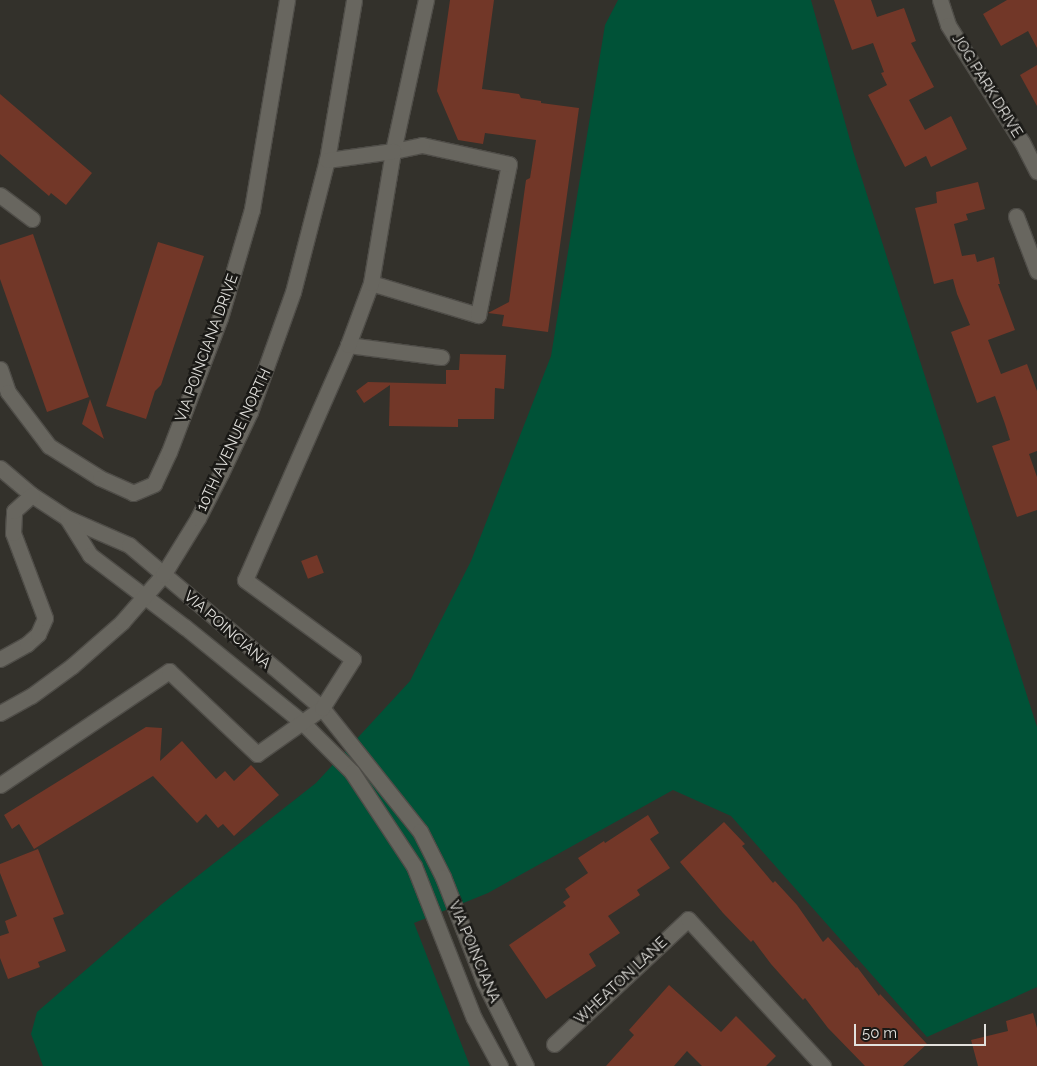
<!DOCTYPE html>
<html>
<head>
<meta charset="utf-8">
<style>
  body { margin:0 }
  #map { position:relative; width:1037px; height:1066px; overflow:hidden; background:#33312b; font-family:Raleway,sans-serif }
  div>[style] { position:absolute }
  .green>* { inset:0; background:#005237 }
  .building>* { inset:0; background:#723728; transform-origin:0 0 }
  .roads { filter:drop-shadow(1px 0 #4f4d48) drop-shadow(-1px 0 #4f4d48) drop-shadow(0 1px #4f4d48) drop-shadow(0 -1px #4f4d48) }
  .minor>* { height:15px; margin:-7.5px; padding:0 7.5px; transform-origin:7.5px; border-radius:7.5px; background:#68665f }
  span { translate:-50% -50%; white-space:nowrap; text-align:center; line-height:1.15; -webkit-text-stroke:5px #1a1916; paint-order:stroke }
  .street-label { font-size:15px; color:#e2e1dd }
  .scale { position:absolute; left:854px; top:1024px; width:132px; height:22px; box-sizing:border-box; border:2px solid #e2e1dd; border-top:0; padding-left:6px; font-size:15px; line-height:18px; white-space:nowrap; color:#e2e1dd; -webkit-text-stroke:4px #1a1916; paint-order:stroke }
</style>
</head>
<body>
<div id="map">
  <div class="green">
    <div style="clip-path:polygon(618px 0,811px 0,853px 151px,1037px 727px,1037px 987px,927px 1037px,731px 816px,673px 790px,488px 893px,414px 923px,470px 1066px,43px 1066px,31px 1034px,37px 1012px,162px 904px,316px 783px,410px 681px,471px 561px,551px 356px,605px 25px)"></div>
  </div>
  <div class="building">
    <div style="clip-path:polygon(450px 0,494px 0,482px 89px,519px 94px,521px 98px,541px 101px,541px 103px,579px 108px,548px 332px,502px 326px,504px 315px,488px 313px,509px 302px,526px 180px,530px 178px,536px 140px,485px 133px,483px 144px,458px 140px,437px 91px)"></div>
    <div style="clip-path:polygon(834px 0,871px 0,877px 17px,904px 8px,916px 41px,911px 43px,934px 87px,909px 100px,925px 130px,951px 116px,967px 149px,931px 167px,926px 156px,905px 167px,868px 95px,887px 85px,881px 73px,884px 72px,873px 43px,852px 50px)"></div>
    <div style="clip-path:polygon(1007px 0,1037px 0,1037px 48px,1028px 31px,1001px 46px,983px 14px)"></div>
    <div style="clip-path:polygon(1037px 65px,1037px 106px,1020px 75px)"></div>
    <div style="clip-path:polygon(0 94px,92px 173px,66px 205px,51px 193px,49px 196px,0 154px)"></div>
    <div style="clip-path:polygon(978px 182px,985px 209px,966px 214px,968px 220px,954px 224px,962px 256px,975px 254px,977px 262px,994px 257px,1000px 284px,998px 284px,1015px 330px,988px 340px,1001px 374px,1027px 364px,1037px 391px,1037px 451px,1029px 454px,1037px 477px,1037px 510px,1017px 517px,992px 446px,1010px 440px,1005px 424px,995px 396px,977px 403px,951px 332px,970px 325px,957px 294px,953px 279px,934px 284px,915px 208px,937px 203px,936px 192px)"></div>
    <div style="clip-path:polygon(33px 234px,89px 397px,47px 412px,0 279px,0 245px)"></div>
    <div style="clip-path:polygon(158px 242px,204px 256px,161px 385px,155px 391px,146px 419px,106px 406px)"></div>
    <div style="clip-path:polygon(460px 354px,506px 355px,504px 389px,495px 388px,494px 419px,458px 419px,458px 427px,389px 426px,390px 385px,364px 403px,356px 391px,368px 382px,446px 384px,446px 370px,459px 370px)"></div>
    <div style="clip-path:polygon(90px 399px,104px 439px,82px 424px)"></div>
    <div style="left:317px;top:555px;width:19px;height:17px;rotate:69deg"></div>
    <div style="clip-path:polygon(146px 727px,162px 728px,160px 761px,182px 741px,216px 779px,225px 771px,234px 781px,251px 765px,279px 795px,234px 836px,223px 824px,218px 828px,206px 814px,197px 823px,153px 776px,34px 849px,19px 824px,12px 829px,4px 815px)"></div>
    <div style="clip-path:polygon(648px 815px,659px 833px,650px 839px,670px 868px,637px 890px,640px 895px,608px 916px,620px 933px,589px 954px,596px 966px,546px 999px,509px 945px,566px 906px,563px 902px,570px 897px,565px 889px,588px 873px,578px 858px,604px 841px,605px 843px)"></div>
    <div style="clip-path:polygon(724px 822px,745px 844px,742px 846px,773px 883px,775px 881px,797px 905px,823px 942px,828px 937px,856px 968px,857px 967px,879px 996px,880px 994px,927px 1044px,903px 1066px,865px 1066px,828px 1028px,805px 998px,803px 1000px,771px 964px,753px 940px,751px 942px,723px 913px,680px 862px)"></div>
    <div style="clip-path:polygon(38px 849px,64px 914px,53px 918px,66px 951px,38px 962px,40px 967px,8px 979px,0 958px,0 936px,9px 933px,5px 921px,17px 916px,0 873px,0 864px)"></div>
    <div style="clip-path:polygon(669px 985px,721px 1032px,736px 1016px,776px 1056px,766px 1066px,702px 1066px,687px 1051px,674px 1066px,606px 1066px,634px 1035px,629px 1030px)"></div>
    <div style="clip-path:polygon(1033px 1013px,1037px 1028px,1037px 1066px,978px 1066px,971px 1040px,1008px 1031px,1006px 1021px)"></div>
  </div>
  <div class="roads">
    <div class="minor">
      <div style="left:940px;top:0;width:26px;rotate:72deg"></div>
      <div style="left:948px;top:25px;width:138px;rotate:57.7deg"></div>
      <div style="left:1022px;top:142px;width:33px;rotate:63deg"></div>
      <div style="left:0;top:195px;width:40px;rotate:37deg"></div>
      <div style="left:1016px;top:216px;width:59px;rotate:69.1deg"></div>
      <div style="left:371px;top:283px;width:112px;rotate:16.7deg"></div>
      <div style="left:478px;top:315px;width:154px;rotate:-78.4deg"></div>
      <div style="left:509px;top:164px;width:89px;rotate:-167.7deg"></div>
      <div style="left:422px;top:145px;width:30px;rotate:168deg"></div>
      <div style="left:393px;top:151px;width:155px;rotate:-77.7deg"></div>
      <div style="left:348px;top:345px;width:94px;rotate:7.4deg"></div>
      <div style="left:0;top:369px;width:24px;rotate:71deg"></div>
      <div style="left:8px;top:392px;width:68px;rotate:52.8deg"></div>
      <div style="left:49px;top:446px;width:60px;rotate:32.1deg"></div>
      <div style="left:100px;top:478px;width:36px;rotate:24deg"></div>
      <div style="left:133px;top:493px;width:23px;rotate:-23deg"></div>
      <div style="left:154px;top:484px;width:35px;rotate:-65deg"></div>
      <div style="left:169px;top:452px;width:143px;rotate:-69.2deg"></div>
      <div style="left:220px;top:318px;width:114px;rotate:-73.6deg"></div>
      <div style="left:252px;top:209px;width:212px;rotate:-80.5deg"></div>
      <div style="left:0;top:468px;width:42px;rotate:40.2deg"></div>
      <div style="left:32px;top:495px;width:42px;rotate:33.3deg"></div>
      <div style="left:67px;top:518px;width:68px;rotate:23.5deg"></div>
      <div style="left:129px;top:545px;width:253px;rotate:40.2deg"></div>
      <div style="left:322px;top:708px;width:157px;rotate:51.5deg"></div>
      <div style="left:420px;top:831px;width:51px;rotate:63.4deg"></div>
      <div style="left:443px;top:877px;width:113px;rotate:68.7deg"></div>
      <div style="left:484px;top:982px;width:94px;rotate:63.4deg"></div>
      <div style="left:67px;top:518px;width:44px;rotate:58.1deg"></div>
      <div style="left:90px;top:555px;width:119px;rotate:37.2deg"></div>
      <div style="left:185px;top:627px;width:152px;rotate:39.1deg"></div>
      <div style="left:303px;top:723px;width:69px;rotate:45deg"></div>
      <div style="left:352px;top:772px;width:113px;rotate:56.6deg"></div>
      <div style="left:414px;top:866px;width:163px;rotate:68.5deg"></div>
      <div style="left:474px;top:1018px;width:55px;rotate:61.6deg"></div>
      <div style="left:0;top:659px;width:31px;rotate:-29deg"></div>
      <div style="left:27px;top:644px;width:15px;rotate:-42deg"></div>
      <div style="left:38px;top:634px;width:17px;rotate:-66deg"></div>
      <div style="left:45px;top:618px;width:91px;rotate:-110.6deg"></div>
      <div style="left:13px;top:533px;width:22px;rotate:-87deg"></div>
      <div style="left:14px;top:511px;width:24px;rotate:-42deg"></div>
      <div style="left:0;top:713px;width:35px;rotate:-29deg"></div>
      <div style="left:31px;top:696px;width:51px;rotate:-36.2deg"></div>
      <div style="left:72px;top:666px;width:67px;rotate:-41.3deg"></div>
      <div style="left:122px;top:622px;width:62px;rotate:-48.9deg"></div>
      <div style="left:163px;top:575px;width:67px;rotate:-58.4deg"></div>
      <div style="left:198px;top:518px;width:51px;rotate:-62.9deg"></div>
      <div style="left:221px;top:473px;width:68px;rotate:-64.6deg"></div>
      <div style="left:250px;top:412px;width:127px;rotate:-70.3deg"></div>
      <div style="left:293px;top:292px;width:136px;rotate:-75.6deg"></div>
      <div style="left:327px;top:160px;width:162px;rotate:-80.4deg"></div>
      <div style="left:0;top:785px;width:204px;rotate:-34deg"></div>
      <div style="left:169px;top:671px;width:121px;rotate:43.3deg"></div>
      <div style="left:257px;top:754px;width:80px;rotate:-35.3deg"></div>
      <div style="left:322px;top:708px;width:58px;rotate:-57.7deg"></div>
      <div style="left:353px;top:659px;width:134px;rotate:-143.8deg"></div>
      <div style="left:245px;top:580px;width:257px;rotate:-66.3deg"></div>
      <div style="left:348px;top:345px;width:66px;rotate:-69.6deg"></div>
      <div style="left:371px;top:283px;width:134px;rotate:-80.5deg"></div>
      <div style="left:393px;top:151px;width:67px;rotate:172.2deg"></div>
      <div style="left:554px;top:1044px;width:183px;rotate:-43deg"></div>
      <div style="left:688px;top:919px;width:200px;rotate:47.4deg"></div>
    </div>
  </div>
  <div class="street-label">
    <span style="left:987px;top:86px;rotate:58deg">JOG PARK DRIVE</span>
    <span style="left:207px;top:348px;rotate:-70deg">VIA POINCIANA DRIVE</span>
    <span style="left:234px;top:440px;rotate:-65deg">10TH AVENUE NORTH</span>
    <span style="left:227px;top:630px;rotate:41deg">VIA POINCIANA</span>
    <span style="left:474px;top:952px;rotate:67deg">VIA POINCIANA</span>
    <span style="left:621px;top:981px;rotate:-43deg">WHEATON LANE</span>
  </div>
  <div class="scale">50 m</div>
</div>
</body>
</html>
